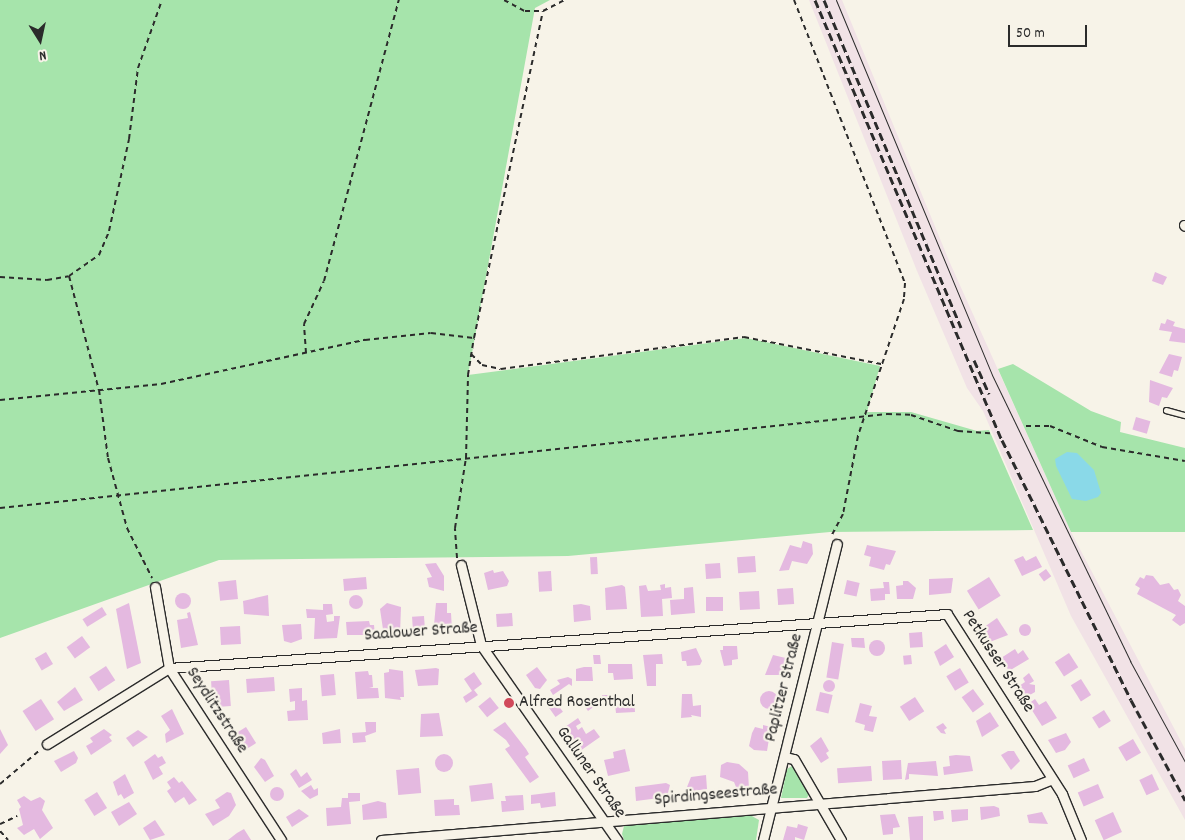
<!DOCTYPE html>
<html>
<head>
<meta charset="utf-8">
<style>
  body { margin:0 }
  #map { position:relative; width:1185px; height:840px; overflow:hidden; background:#f7f3e8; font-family:Dekko,sans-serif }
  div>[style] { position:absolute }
  .built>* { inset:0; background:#f1e2e6 }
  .green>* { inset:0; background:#a6e4ab }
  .water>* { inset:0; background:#8ad9e8 }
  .building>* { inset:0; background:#e4b9e0; transform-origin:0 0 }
  .round { border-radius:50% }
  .path>* { height:2px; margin-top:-1px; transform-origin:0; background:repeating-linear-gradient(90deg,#2b2b2b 0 5px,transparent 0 9px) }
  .roads { filter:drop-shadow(1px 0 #2b2b2b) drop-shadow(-1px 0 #2b2b2b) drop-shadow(0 1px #2b2b2b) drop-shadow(0 -1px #2b2b2b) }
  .service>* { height:4.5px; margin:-2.25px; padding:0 2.25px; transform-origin:2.25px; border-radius:2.25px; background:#f7f3e8 }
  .minor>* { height:9px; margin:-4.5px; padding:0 4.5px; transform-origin:4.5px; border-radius:4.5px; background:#f7f3e8 }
  .tram>* { height:1px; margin:-0.5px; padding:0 0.5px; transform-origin:0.5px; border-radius:0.5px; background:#2b2b2b }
  .rail>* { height:3px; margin-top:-1.5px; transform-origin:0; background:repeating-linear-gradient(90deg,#2b2b2b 0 8px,transparent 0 12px) }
  .dots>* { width:14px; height:14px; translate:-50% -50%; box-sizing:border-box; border:2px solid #f7f3e8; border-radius:50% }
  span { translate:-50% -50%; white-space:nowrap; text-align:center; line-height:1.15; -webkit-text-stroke:4.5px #f7f3e8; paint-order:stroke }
  .street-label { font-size:18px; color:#2b2b2b }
  .poi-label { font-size:18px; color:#2b2b2b }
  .left { translate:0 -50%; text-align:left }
  .north { position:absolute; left:15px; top:15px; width:50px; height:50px; -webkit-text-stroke:4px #f7f3e8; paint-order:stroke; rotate:170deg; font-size:14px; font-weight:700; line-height:20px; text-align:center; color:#2b2b2b }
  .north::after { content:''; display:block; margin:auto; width:18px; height:22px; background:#2b2b2b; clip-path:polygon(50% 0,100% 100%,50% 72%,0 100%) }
  .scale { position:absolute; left:1008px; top:25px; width:79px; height:22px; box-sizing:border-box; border:2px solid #2b2b2b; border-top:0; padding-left:6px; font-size:15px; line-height:18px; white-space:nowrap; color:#2b2b2b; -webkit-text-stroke:4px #f7f3e8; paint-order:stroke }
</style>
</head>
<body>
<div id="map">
  <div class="built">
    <div style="clip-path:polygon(809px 0,842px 0,950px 263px,1071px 532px,1185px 749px,1185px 820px,1071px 616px,983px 411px,967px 388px,917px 271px)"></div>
  </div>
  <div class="green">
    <div style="clip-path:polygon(0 0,550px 0,535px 8px,468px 375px,746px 338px,880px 366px,867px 412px,911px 412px,977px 431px,989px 430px,1033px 530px,830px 532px,568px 556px,219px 560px,0 638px)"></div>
    <div style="clip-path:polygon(1013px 364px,1091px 411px,1121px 422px,1120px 432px,1185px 448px,1185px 532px,1071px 532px,998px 369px)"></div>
    <div style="clip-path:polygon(792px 766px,809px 794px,807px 798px,781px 798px,787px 769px)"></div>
    <div style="clip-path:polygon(750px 815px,759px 820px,756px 840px,624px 840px,622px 834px,624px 826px,628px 825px)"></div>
  </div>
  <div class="water">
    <div style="clip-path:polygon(1067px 452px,1077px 453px,1094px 470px,1101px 493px,1098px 497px,1086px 501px,1072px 499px,1056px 466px,1055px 459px)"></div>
  </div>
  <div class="building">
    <div style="clip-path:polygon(1155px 272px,1167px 277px,1163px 285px,1152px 281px)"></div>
    <div style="clip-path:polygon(1167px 319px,1175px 322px,1173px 326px,1185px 329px,1185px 343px,1169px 341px,1172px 332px,1159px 330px,1161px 323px,1165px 324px)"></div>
    <div style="clip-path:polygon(1169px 354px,1182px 357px,1178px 371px,1174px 370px,1172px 377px,1159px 373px)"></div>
    <div style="clip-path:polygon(1150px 380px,1173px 388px,1167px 398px,1162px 397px,1159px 406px,1149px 402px)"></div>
    <div style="left:1136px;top:417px;width:15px;height:13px;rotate:16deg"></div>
    <div style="clip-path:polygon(803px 541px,812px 544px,813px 554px,807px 564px,792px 561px,789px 570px,779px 571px,790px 545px,801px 548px)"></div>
    <div style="clip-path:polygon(867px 545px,896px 551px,890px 565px,886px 564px,884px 570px,869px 566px,871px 557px,864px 555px)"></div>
    <div style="left:755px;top:556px;width:16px;height:18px;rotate:86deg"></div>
    <div style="clip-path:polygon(1023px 556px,1026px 561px,1036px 556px,1042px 567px,1022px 576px,1014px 560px)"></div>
    <div style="left:597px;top:557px;width:17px;height:7px;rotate:87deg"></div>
    <div style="clip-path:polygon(436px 563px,444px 576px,444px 591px,429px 587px,427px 578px,432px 577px,425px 564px)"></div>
    <div style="left:720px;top:563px;width:15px;height:15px;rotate:86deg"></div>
    <div style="left:1046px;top:569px;width:9px;height:9px;rotate:54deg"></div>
    <div style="clip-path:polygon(493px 570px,494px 573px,503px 571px,509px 581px,507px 586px,488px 590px,484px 573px)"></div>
    <div style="left:551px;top:571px;width:20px;height:13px;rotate:87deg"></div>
    <div style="clip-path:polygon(1146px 575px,1153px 576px,1160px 585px,1169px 583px,1174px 590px,1178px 589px,1181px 595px,1178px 601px,1185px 606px,1185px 623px,1180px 626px,1172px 620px,1176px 615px,1137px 594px,1140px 588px,1135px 585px,1140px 577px,1144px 579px)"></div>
    <div style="left:366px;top:577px;width:12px;height:23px;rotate:85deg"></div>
    <div style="left:989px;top:577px;width:22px;height:26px;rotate:58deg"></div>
    <div style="clip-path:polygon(953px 578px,951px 593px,929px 595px,929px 579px)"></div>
    <div style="left:236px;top:580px;width:19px;height:18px;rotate:84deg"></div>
    <div style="left:847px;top:580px;width:13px;height:14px;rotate:13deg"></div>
    <div style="clip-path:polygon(903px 581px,908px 581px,916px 588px,913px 599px,897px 599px,896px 586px,903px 585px)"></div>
    <div style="clip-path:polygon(883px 582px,889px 582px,890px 594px,885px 594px,885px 600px,871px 601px,870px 589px,884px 588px)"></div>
    <div style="clip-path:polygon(665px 584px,665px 588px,671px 587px,672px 598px,662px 599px,663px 616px,641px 617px,639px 586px,646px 585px,648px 591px,661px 590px,660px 585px)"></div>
    <div style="clip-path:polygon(622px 585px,625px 587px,627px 609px,606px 610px,605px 588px)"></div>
    <div style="clip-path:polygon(693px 587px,695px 613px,671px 615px,670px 600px,684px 599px,684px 588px)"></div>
    <div style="left:793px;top:588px;width:16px;height:16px;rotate:86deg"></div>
    <div style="left:759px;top:591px;width:18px;height:20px;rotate:87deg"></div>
    <div class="round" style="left:175px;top:593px;width:16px;height:16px"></div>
    <div style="clip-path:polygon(268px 595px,269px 616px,244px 614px,243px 601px)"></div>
    <div class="round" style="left:349px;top:595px;width:14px;height:14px"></div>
    <div style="left:723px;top:597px;width:14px;height:17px;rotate:90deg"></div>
    <div style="clip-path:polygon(129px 603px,141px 663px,127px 669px,116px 609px)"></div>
    <div style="clip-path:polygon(387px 603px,401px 607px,400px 634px,384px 636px,380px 609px)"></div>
    <div style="clip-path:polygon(436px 603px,447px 603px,447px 613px,451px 613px,452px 630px,438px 630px,438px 625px,434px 625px)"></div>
    <div style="clip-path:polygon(323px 604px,332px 604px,333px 614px,326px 615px,327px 622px,334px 621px,334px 616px,340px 616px,337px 638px,314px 639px,315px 618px,307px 618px,306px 609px,323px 610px)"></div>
    <div style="clip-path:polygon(581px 604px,590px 606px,591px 620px,574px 622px,573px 605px)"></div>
    <div style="left:102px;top:607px;width:9px;height:23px;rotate:58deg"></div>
    <div style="clip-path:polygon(190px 612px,198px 645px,181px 648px,177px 620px,188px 618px,187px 613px)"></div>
    <div style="left:512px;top:613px;width:13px;height:16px;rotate:86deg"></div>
    <div style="left:424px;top:616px;width:16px;height:12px;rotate:86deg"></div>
    <div style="clip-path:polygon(997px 618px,1008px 635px,987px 643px,980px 630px)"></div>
    <div style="clip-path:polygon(369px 621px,370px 625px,374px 625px,375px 635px,347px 635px,346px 622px)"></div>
    <div style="clip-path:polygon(301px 624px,302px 639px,291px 643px,284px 641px,282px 625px)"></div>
    <div class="round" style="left:1019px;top:624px;width:12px;height:12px"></div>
    <div style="left:240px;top:626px;width:18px;height:20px;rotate:87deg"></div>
    <div style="left:922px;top:632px;width:15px;height:13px;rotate:86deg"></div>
    <div style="left:82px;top:636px;width:14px;height:19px;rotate:54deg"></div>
    <div style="clip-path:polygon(851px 638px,864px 638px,865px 648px,852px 647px)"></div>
    <div class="round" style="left:869px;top:640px;width:16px;height:16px"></div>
    <div style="left:832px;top:642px;width:12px;height:36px;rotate:9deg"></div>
    <div style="clip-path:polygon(946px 644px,954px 657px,940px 666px,934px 652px)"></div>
    <div style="clip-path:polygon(723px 646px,737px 646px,738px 659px,732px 660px,732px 665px,724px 666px,720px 650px,723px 650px)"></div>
    <div style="clip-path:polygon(696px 648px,702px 661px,700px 665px,687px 666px,686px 661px,682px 661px,681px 652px)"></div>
    <div style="clip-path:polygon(1015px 649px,1018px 654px,1023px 650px,1029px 659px,1009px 671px,1001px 658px)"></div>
    <div style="left:46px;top:652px;width:14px;height:13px;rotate:60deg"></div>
    <div style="left:1069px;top:653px;width:17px;height:17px;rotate:57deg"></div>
    <div style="clip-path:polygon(662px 654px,663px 664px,656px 664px,656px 686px,647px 686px,643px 655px)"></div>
    <div style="clip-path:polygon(593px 655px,600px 655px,601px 664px,594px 664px)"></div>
    <div style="clip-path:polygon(773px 655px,790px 659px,784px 675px,765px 675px)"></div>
    <div style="left:911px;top:655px;width:9px;height:8px;rotate:84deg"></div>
    <div style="clip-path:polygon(608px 664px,632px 664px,633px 679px,614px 680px,613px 673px,608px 673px)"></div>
    <div style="left:106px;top:666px;width:17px;height:20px;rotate:57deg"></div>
    <div style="clip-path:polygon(537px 667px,547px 680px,540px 689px,535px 688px,526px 675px)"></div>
    <div style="clip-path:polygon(584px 667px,592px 667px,593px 681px,576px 681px,576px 669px)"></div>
    <div style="clip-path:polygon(436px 668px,439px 669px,438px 685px,418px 686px,415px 670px)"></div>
    <div style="left:960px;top:668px;width:17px;height:16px;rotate:59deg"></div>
    <div style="clip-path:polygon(389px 669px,403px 671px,404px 697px,400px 697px,401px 700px,385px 698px,384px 673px,389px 672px)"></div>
    <div style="clip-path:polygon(368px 671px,369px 675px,372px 675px,373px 687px,369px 688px,378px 688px,379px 698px,357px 699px,355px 672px)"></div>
    <div style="clip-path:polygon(474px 672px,482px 684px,474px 690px,478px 695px,466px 703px,463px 697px,472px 691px,464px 679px)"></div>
    <div style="clip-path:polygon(1029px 673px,1034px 681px,1029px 684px,1035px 685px,1035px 692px,1023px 699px,1016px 688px,1025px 682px,1023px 678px)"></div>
    <div style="left:334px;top:674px;width:21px;height:14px;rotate:85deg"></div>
    <div style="left:274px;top:677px;width:14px;height:28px;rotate:86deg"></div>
    <div style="clip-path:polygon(568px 677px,572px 679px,572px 686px,569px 684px,553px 695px,550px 690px,560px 684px,557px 680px)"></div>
    <div style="left:1081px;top:679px;width:19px;height:12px;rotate:58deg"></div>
    <div style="left:229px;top:680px;width:26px;height:18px;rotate:86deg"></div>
    <div class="round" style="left:823px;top:680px;width:12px;height:12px"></div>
    <div style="clip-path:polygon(75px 687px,83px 700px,64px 711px,57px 702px)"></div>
    <div style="clip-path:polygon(302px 688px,302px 701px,307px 700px,308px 720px,288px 721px,287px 711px,295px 710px,295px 701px,290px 702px,289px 689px)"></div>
    <div style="left:973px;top:689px;width:19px;height:14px;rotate:54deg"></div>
    <div class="round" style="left:760px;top:691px;width:18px;height:18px"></div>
    <div style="left:820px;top:692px;width:13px;height:19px;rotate:13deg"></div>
    <div style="clip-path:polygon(682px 694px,692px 694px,693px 706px,701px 705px,701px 717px,691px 715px,692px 717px,681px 718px)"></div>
    <div style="clip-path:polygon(602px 695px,614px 695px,615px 699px,634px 697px,635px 712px,616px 713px,615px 704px,606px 705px)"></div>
    <div style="left:490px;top:697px;width:14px;height:15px;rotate:51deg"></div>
    <div style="left:915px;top:697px;width:17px;height:18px;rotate:57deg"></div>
    <div style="left:41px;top:699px;width:24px;height:22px;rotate:57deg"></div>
    <div style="clip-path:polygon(1035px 699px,1039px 705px,1046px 701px,1057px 718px,1042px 726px,1028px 704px)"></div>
    <div style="clip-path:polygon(592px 700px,596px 705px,588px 711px,584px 705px)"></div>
    <div style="left:556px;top:702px;width:12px;height:9px;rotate:55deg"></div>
    <div style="clip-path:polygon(860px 703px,872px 706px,869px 716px,877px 717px,873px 732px,864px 730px,865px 725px,855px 722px)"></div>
    <div style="clip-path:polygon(172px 709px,184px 734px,166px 743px,165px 734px,170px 730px,161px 716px)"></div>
    <div style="left:1104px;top:710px;width:13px;height:14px;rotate:58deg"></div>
    <div style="clip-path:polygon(990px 712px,999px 726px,982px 737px,976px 721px)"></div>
    <div style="clip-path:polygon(439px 713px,443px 736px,420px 737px,421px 714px)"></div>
    <div style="clip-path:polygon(578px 718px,581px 723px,576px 726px,578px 730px,582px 727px,586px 734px,594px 729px,600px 737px,580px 751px,565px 727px)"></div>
    <div style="clip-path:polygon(365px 722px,376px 722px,376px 732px,365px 736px,366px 742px,353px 743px,352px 733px,366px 732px)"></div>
    <div style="clip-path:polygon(505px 722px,526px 749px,529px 754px,525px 757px,539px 777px,530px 783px,505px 749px,510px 746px,506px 740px,493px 730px)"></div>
    <div style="clip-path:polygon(943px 723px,947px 728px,944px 730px,946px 734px,941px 733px,936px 727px)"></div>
    <div style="clip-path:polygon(763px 725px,771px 727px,767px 751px,754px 750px,749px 746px,752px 733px,755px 727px,763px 729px)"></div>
    <div style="left:246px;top:727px;width:19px;height:17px;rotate:58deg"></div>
    <div style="clip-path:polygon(0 729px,8px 745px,0 754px)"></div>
    <div style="clip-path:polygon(104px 729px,112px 735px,109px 737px,112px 741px,91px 755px,86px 746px,93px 742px,90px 738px)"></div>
    <div style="clip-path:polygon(340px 729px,341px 743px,323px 744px,322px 733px)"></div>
    <div style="clip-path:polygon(138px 730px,148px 737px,133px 747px,126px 738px)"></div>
    <div style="clip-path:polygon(1066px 733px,1071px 742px,1065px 750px,1056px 753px,1048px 740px)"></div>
    <div style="clip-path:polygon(821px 737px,829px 751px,826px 753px,829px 758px,821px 763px,810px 746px)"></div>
    <div style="left:1133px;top:739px;width:16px;height:17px;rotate:60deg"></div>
    <div style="clip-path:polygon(625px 749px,630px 771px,608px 776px,604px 760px,614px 758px,613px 752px)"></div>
    <div style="clip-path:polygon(74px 751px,78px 758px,76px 763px,61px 772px,54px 761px)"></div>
    <div style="clip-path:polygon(1008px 751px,1014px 751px,1020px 761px,1011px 770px,1001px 755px)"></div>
    <div style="clip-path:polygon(155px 754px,158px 758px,162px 756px,166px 763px,159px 767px,163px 774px,153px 780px,144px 762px)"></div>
    <div class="round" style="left:435px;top:754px;width:18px;height:18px"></div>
    <div style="clip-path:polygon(956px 755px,970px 756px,973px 771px,944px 775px,943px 767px,950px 766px,949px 756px)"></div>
    <div style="clip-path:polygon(261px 758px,265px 760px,274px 776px,265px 782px,254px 767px)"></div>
    <div style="left:1084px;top:758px;width:14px;height:18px;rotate:65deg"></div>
    <div style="left:901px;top:760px;width:19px;height:19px;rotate:87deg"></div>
    <div style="clip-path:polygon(936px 761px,938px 776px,909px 774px,909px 779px,905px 780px,908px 763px)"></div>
    <div style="clip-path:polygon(727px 762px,739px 764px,748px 772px,749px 789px,738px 792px,734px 782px,720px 777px,721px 765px)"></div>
    <div style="left:871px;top:766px;width:15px;height:34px;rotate:86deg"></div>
    <div style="left:419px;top:768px;width:25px;height:23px;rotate:85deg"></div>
    <div style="clip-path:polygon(296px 769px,301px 777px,307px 772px,312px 780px,299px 788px,290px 774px)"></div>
    <div style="clip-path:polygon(125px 774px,134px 793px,124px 799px,121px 794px,118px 796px,113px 782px)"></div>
    <div style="left:1152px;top:774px;width:17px;height:14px;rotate:65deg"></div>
    <div style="clip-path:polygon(706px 775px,707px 789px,692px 791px,692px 787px,687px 787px,691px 777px)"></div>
    <div style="clip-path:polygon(174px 777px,179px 783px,182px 781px,197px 800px,189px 805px,184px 797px,175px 803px,167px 791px,171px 788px,167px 782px)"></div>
    <div style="left:492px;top:783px;width:16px;height:23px;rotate:83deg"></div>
    <div style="clip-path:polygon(666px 783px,670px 785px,667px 797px,636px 801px,635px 787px)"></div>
    <div style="left:1098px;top:784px;width:15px;height:22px;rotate:67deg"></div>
    <div style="clip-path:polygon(311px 785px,314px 790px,318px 788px,318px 795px,310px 799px,301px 791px)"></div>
    <div class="round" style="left:270px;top:787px;width:14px;height:14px"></div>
    <div style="left:97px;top:792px;width:19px;height:15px;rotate:58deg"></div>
    <div style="clip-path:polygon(227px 792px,231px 793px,236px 805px,229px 816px,213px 826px,205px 814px,220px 808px,215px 800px)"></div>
    <div style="clip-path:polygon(555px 792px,556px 806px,541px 808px,540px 803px,531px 804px,531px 795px)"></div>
    <div style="clip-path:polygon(348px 793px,360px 793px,360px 801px,349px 802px,351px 824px,327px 826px,326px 808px,341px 807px,342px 798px,348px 798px)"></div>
    <div style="clip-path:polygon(523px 795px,524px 810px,502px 812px,501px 801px,506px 801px,505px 796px)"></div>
    <div style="clip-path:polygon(24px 796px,31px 801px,40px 797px,45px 801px,42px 810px,53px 828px,40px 839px,34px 829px,24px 835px,17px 828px,23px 825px,19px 809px,21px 807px,17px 800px)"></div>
    <div style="clip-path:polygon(454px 799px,454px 805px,459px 805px,460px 815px,435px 816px,434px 800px)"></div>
    <div style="clip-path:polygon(378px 801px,386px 803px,387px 818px,363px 820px,362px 805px)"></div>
    <div style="clip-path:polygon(129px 802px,137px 814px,119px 826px,111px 812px)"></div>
    <div style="clip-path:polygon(994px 806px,999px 808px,1000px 816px,981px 820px,980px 807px)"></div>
    <div style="clip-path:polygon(299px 809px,309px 816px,292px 827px,286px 817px)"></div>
    <div style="clip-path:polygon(968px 809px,968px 820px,952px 822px,951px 810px)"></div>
    <div style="clip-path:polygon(933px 811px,943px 811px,944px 819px,934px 821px)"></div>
    <div style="clip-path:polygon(1042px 812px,1048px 824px,1029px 823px,1027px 815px)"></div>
    <div style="left:1113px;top:812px;width:22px;height:20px;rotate:66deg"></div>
    <div style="clip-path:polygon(895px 814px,900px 827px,893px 828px,893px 834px,883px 835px,880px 815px)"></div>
    <div style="clip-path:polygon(923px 816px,923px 840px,910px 840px,908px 817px)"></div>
    <div style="clip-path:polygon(155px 820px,165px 835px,150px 840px,143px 828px)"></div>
    <div style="clip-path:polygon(798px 824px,808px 827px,804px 840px,795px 837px,795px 840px,783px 840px,787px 826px,797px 828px)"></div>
    <div style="clip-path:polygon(244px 829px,251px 840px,228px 840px,237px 833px)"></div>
  </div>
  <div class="path">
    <div style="left:504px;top:0;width:24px;rotate:28deg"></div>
    <div style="left:525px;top:11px;width:18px"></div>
    <div style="left:794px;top:0;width:304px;rotate:68.6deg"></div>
    <div style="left:905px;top:283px;width:16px;rotate:94deg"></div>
    <div style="left:904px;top:299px;width:145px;rotate:108.6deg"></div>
    <div style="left:858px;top:436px;width:79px;rotate:100.9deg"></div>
    <div style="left:843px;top:514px;width:26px;rotate:118deg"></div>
    <div style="left:69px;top:276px;width:118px;rotate:75.3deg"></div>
    <div style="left:99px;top:390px;width:69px;rotate:82.5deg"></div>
    <div style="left:108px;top:458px;width:73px;rotate:74.8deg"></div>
    <div style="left:127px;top:528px;width:56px;rotate:63.4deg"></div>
    <div style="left:0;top:277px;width:47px;rotate:3.7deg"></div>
    <div style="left:47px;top:280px;width:22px;rotate:-10deg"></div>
    <div style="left:69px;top:276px;width:37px;rotate:-35deg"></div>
    <div style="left:99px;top:255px;width:26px;rotate:-67deg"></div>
    <div style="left:109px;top:231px;width:94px;rotate:-77.7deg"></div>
    <div style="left:129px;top:139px;width:72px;rotate:-82.8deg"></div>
    <div style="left:138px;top:68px;width:72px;rotate:-70.6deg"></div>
    <div style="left:306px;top:353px;width:29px;rotate:-94deg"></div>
    <div style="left:304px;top:324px;width:47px;rotate:-65.1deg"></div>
    <div style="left:324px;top:281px;width:291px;rotate:-75.1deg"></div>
    <div style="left:471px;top:354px;width:16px;rotate:45deg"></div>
    <div style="left:482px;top:365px;width:19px;rotate:12deg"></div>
    <div style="left:501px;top:369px;width:245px;rotate:-7.5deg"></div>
    <div style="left:744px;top:337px;width:141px;rotate:11.1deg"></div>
    <div style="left:0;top:400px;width:162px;rotate:-5.7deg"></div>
    <div style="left:161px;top:384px;width:209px;rotate:-12.2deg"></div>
    <div style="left:365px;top:340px;width:66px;rotate:-6.1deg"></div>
    <div style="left:431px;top:333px;width:43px;rotate:6.6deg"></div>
    <div style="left:1026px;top:426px;width:24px"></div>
    <div style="left:1050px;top:426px;width:56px;rotate:22deg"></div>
    <div style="left:1102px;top:447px;width:84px;rotate:9.6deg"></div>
    <div style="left:0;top:508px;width:892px;rotate:-6.05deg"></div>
    <div style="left:887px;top:414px;width:24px;rotate:2deg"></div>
    <div style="left:911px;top:415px;width:50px;rotate:18.8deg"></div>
    <div style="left:958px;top:431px;width:32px;rotate:4deg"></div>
    <div style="left:457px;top:558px;width:30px;rotate:-94deg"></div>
    <div style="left:455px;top:528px;width:71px;rotate:-81.1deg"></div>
    <div style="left:466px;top:458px;width:83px;rotate:-88.6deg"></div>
    <div style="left:468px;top:375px;width:37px;rotate:-81deg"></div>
    <div style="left:474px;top:338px;width:334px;rotate:-78.1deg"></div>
    <div style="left:543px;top:11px;width:25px;rotate:-27deg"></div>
    <div style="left:0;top:784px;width:52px;rotate:-40.4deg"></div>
    <div style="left:0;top:824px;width:19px;rotate:-25deg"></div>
    <div style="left:0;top:831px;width:12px;rotate:48deg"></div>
  </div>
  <div class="roads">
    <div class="service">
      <div style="left:1166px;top:410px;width:20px;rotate:15deg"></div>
    </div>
    <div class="minor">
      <div style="left:1184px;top:225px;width:1px;rotate:45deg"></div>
      <div style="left:461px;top:565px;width:82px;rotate:76deg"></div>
      <div style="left:481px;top:645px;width:238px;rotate:55.1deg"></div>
      <div style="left:155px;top:587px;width:82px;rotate:80.2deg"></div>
      <div style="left:169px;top:668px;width:205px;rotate:56.9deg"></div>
      <div style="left:47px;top:744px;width:144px;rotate:-31.9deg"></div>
      <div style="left:169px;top:668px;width:780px;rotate:-3.97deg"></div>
      <div style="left:947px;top:614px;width:214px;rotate:57.4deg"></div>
      <div style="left:1062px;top:794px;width:50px;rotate:67.6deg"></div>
      <div style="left:785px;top:757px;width:9px;rotate:13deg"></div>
      <div style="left:794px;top:759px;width:94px;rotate:59.9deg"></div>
      <div style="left:381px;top:840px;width:656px;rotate:-4.72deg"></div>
      <div style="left:1035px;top:786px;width:18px;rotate:-22deg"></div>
      <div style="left:763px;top:840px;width:305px;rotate:-76deg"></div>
    </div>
  </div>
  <div class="tram">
    <div style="left:836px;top:0;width:406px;rotate:67.4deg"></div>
    <div style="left:992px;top:375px;width:318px;rotate:64.2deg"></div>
    <div style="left:1130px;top:661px;width:115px;rotate:61.4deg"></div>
  </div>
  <div class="rail">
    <div style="left:815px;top:0;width:478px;rotate:67deg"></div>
    <div style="left:1002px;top:440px;width:290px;rotate:63.6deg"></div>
    <div style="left:1131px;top:700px;width:114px;rotate:61.6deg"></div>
    <div style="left:824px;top:0;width:355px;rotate:67.3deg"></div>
    <div style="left:974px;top:360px;width:37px;rotate:66deg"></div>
  </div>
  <div class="dots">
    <div style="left:509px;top:703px;background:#d1495b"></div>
  </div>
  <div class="street-label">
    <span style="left:421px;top:633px;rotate:-4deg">Saalower Straße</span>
    <span style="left:997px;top:662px;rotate:57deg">Petkusser Straße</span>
    <span style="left:785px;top:688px;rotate:-76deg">Paplitzer Straße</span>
    <span style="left:216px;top:711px;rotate:57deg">Seydlitzstraße</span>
    <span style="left:590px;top:773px;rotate:55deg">Galluner Straße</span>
    <span style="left:716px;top:796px;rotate:-5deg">Spirdingseestraße</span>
  </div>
  <div class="poi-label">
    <span class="left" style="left:519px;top:703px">Alfred Rosenthal</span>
  </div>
  <div class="north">N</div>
  <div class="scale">50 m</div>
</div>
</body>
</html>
